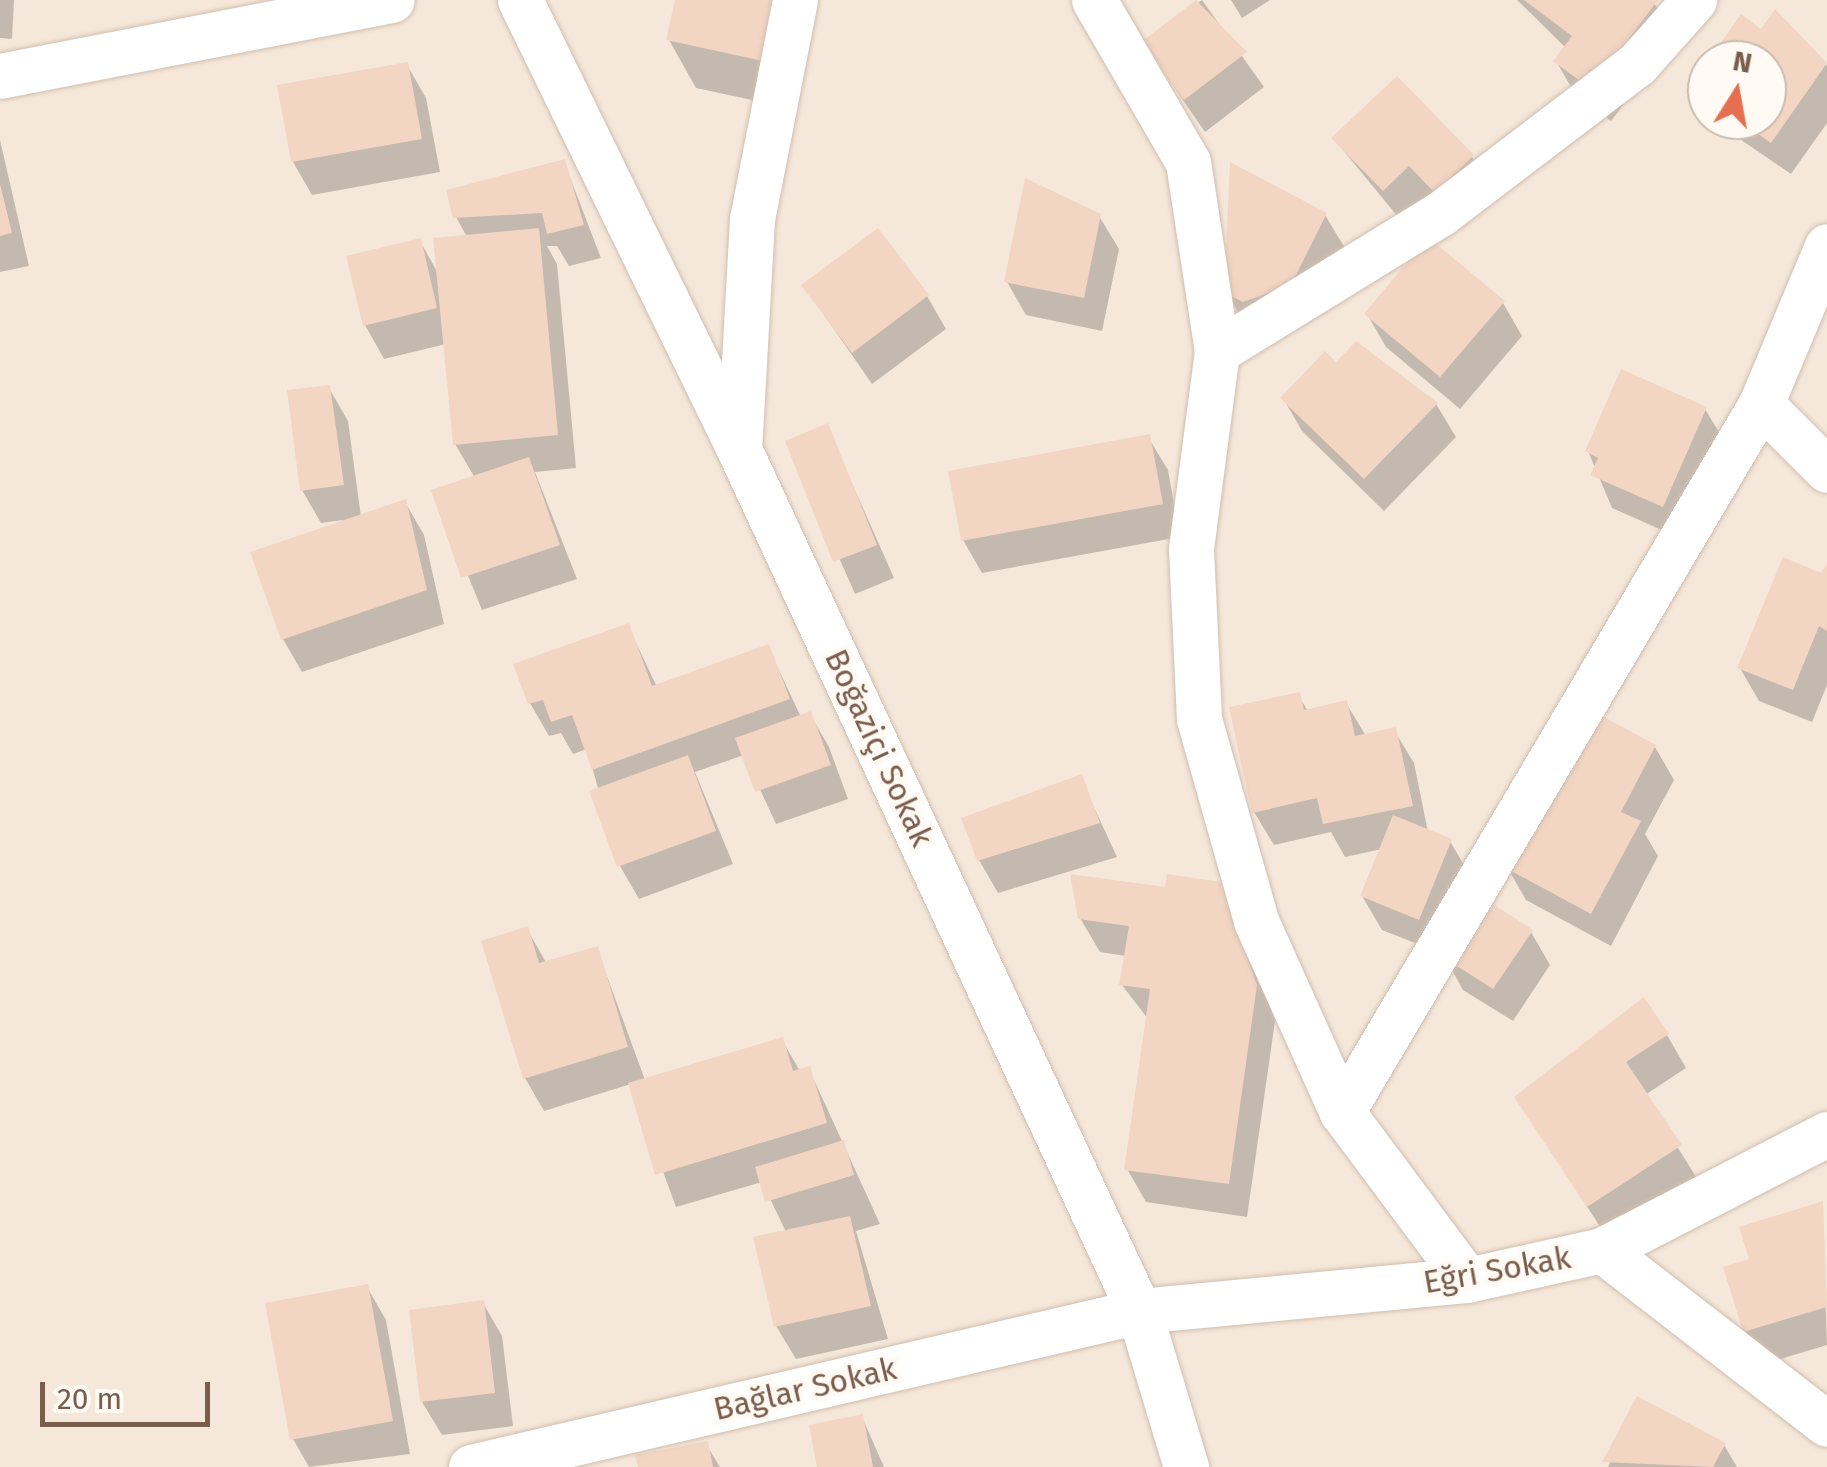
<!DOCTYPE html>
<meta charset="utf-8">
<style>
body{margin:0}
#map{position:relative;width:1827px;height:1467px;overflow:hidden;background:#fdf6ec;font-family:"Fira Sans",sans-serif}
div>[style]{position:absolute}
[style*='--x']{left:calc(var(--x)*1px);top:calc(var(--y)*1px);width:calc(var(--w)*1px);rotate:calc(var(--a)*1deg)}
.residential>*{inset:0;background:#f5e8da}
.shadow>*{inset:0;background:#0003}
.building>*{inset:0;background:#f3d5c3}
.roads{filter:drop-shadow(0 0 2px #d1beb0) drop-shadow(0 0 2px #d1beb0)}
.minor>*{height:45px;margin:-22.5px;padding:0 22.5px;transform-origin:22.5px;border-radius:22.5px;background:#fff}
span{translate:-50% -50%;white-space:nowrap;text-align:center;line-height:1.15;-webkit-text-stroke:9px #fffaf3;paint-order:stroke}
.street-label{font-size:32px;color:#7a5c4d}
.north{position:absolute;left:1687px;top:40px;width:100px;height:100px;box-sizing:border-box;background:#fffaf3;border:2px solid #cabbb1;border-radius:50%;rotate:11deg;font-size:28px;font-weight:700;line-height:40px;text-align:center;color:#7a5c4d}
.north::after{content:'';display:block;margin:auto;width:35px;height:45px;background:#e76f51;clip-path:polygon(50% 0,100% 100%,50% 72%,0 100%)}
.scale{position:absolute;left:40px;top:1382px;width:170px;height:45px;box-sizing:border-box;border:5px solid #7a5c4d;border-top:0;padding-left:12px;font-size:30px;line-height:35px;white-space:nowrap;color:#7a5c4d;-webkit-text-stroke:8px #fffaf3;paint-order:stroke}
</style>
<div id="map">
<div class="residential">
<div style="clip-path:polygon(evenodd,0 0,1827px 0,1827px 1467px,0 1467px,0 0,1707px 60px,1767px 60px,1767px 120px,1707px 120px,1707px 60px)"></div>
</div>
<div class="shadow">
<div style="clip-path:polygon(0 0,14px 0,12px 39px,0 38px)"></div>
<div style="clip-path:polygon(677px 0,795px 0,790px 108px,696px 88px,669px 40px)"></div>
<div style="clip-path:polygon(1202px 0,1264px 87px,1205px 132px,1144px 44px)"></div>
<div style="clip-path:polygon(1231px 0,1270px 0,1242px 18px)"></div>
<div style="clip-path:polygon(1517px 0,1652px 0,1675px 36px,1611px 121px,1575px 94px,1556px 61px,1566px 48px)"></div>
<div style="clip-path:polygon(1775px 12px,1827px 66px,1827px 123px,1791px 174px,1712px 120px,1767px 120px,1767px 60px,1712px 60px,1762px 32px)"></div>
<div style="clip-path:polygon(407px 65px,426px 98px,440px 172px,312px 195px,293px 162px)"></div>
<div style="clip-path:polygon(1707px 67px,1707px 111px,1693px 87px)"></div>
<div style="clip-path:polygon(1334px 139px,1472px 157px,1491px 190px,1403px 223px)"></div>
<div style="clip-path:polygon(0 140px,29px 266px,0 272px)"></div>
<div style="clip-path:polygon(564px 162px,601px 258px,569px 266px,557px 246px,547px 246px,557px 264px,576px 468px,535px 472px,577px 579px,482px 610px,434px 492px,475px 478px,455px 444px,446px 344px,384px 359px,365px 325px,420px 241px,439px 275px,467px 237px,456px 217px)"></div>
<div style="clip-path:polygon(1325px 215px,1345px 248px,1246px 325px,1226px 292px)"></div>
<div style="clip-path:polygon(1099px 216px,1119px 249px,1102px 331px,1026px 315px,1007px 282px)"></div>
<div style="clip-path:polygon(804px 286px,927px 296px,946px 329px,872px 384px)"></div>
<div style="clip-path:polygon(1503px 303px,1522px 336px,1460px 409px,1386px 347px,1367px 314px)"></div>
<div style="clip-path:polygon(1336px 365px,1436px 404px,1456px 437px,1384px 511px,1302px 431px,1283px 398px)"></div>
<div style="clip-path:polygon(329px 388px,348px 421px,361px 517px,405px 502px,424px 535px,444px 624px,302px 672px,283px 639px,343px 520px,321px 523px,302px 490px)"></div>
<div style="clip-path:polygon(1705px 409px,1725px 442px,1682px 539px,1612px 508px,1588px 451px)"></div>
<div style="clip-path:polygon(827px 427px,894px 578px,855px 594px,788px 442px)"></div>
<div style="clip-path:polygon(1148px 437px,1168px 470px,1180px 537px,982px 573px,963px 540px)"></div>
<div style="clip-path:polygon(1827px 569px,1827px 685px,1812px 722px,1759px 701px,1740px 668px)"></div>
<div style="clip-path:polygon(628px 626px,657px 687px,768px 647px,801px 717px,810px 714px,829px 747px,848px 799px,776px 824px,744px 755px,695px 772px,733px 864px,639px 899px,620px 866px,587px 749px,573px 754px,561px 733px,549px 736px,530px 703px)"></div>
<div style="clip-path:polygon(1298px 695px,1308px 711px,1346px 703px,1366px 736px,1394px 730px,1414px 763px,1428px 832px,1450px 841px,1469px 874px,1438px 952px,1382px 930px,1362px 896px,1382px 849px,1345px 857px,1331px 832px,1274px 845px,1254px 812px)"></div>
<div style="clip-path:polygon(1655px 747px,1674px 780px,1645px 834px,1658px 856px,1611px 946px,1526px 900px,1507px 867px)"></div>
<div style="clip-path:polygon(1080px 777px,1117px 857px,998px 893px,979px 860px)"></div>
<div style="clip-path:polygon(1167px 890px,1239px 918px,1275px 1021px,1247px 1217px,1146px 1202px,1127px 1169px,1148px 1019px,1122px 985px,1126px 956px,1100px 952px,1080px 918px)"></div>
<div style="clip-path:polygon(527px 929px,547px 964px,597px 949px,645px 1080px,782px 1040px,800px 1071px,809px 1069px,880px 1224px,856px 1231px,888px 1339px,796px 1359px,776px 1326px,786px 1232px,762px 1182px,676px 1207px,631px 1084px,544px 1111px,525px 1078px)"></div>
<div style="clip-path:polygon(1531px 932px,1550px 965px,1513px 1021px,1463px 990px,1444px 956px)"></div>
<div style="clip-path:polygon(1667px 1035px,1686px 1068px,1645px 1095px,1698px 1180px,1608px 1239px,1517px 1098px)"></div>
<div style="clip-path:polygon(1822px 1204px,1827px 1345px,1764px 1364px,1745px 1331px,1753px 1260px)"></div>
<div style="clip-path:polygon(367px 1287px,386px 1320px,410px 1454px,309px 1467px,293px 1439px)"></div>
<div style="clip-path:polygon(483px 1303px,502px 1336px,513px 1426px,442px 1435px,422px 1402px)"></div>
<div style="clip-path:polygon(1638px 1399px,1724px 1445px,1737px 1467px,1608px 1467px)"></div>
<div style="clip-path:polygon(862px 1417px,884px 1467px,819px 1467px)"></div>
<div style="clip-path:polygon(706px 1444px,720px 1467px,640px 1467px)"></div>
</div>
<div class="building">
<div style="clip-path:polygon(675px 0,776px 0,763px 61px,666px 40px)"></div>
<div style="clip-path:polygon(1196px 0,1247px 52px,1184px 100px,1140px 43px)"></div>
<div style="clip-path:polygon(1524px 0,1658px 0,1591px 89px,1553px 61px,1572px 36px)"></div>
<div style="clip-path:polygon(1775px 9px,1827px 63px,1771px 143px,1738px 120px,1767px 120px,1767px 60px,1709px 60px,1741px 14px,1761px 29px)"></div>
<div style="clip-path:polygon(408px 62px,422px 139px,291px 162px,277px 85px)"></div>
<div style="clip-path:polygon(1707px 62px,1707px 98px,1690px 87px)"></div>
<div style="clip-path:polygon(1397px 76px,1474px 155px,1435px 193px,1409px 166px,1383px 191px,1331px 138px)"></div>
<div style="clip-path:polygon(565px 159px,584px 225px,547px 234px,542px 213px,453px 218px,446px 190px)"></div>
<div style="clip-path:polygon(1230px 162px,1327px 213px,1291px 285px,1243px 302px,1224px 292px)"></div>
<div style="clip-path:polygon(1025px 178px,1101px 214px,1084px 298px,1004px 282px)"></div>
<div style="clip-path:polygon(0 184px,12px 233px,0 236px)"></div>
<div style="clip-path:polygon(539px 228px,558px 435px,453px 445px,433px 238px)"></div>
<div style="clip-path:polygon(878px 228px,929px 295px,852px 353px,801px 285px)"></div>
<div style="clip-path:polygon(1428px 237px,1505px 301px,1440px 377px,1364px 314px)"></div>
<div style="clip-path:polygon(421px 238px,437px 308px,363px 326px,346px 256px)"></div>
<div style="clip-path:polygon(1356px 341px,1438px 403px,1364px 479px,1280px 398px,1325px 351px,1336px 362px)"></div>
<div style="clip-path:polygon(1621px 369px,1707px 407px,1663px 507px,1590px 475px,1598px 458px,1585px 451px)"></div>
<div style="clip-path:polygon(330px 385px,344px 485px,300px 491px,287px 390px)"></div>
<div style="clip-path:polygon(828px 423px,877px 545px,833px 562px,785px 441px)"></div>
<div style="clip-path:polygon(1150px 434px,1163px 504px,961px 541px,948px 471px)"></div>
<div style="clip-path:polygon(529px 457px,560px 545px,461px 578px,431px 490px)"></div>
<div style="clip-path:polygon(406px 499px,427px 590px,281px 640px,250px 552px)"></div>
<div style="clip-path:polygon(1783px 557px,1821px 573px,1827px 564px,1827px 631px,1819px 626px,1793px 690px,1737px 668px)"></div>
<div style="clip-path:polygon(629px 623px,652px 686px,769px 644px,790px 699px,592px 770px,572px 715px,551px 722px,543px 700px,528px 704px,513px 664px)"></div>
<div style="clip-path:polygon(1300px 692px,1304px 710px,1347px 700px,1355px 736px,1396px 727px,1413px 806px,1323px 824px,1317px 798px,1252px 813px,1229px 707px)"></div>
<div style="clip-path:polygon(1589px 709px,1656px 745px,1621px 812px,1641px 821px,1591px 914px,1504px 867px)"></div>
<div style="clip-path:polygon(811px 711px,831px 765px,755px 792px,735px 738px)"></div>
<div style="clip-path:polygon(688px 755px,716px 831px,617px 867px,589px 791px)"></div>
<div style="clip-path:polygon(1082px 774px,1100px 823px,977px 861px,961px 818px)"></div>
<div style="clip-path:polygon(1393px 815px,1452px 839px,1419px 920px,1360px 896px)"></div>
<div style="clip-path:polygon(1070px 874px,1165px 887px,1167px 874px,1221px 882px,1257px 985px,1229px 1184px,1124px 1170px,1150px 989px,1119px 985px,1129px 926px,1078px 919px)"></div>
<div style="clip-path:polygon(1481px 896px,1533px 930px,1493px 989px,1441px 956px)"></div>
<div style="clip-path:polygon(528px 926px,539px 963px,598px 946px,628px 1047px,523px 1079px,481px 941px)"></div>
<div style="clip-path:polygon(1644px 997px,1669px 1034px,1626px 1062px,1682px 1145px,1587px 1207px,1514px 1097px)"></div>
<div style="clip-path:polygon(783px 1037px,793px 1071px,810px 1066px,827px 1123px,655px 1175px,628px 1083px)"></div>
<div style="clip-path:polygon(844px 1140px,854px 1175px,765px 1202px,755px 1167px)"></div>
<div style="clip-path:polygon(1823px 1201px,1827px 1307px,1743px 1332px,1723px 1267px,1749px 1259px,1739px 1227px)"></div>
<div style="clip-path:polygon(850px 1216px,871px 1306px,774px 1327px,753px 1237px)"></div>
<div style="clip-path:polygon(368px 1284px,393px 1421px,290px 1440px,265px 1303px)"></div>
<div style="clip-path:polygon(484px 1300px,495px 1393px,420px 1402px,409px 1310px)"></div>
<div style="clip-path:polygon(1637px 1396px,1726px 1443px,1713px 1467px,1602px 1462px)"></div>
<div style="clip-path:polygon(863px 1414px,873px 1467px,817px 1467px,809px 1425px)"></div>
<div style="clip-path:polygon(708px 1441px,713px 1467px,638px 1467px,635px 1455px)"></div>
</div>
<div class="roads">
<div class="minor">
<div style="--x:520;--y:0;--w:497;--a:64"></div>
<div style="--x:795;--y:0;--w:223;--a:101.1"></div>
<div style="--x:752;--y:219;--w:230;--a:93.2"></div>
<div style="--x:739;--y:449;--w:950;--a:65.11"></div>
<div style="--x:1139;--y:1311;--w:163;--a:73.2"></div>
<div style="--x:1094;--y:0;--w:187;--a:59.9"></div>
<div style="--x:1188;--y:162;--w:191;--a:81.3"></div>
<div style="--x:1217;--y:351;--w:200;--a:97.5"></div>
<div style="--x:1191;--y:549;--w:170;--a:87.3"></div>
<div style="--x:1199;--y:719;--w:210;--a:74.2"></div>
<div style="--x:1256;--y:921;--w:209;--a:65.8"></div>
<div style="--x:1342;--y:1112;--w:209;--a:53.3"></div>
<div style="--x:0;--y:76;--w:399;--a:-11"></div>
<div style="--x:1217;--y:351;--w:262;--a:-31.6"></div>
<div style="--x:1440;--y:214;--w:248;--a:-37.3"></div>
<div style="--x:1637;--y:64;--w:86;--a:-48.3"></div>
<div style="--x:1761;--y:404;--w:93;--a:45"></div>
<div style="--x:1342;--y:1112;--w:823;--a:-59.38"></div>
<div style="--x:1761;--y:404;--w:171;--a:-67.3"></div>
<div style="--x:1602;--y:1250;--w:284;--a:37.7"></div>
<div style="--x:471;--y:1467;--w:686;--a:-13.14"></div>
<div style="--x:1139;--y:1311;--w:329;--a:-5.4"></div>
<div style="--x:1467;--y:1280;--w:138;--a:-12.5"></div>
<div style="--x:1602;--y:1250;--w:253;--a:-27.3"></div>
</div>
</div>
<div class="street-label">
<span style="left:879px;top:748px;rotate:65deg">Boğaziçi Sokak</span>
<span style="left:1497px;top:1270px;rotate:-10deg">Eğri Sokak</span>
<span style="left:805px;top:1389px;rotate:-13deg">Bağlar Sokak</span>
</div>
<div class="north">N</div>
<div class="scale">20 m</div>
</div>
